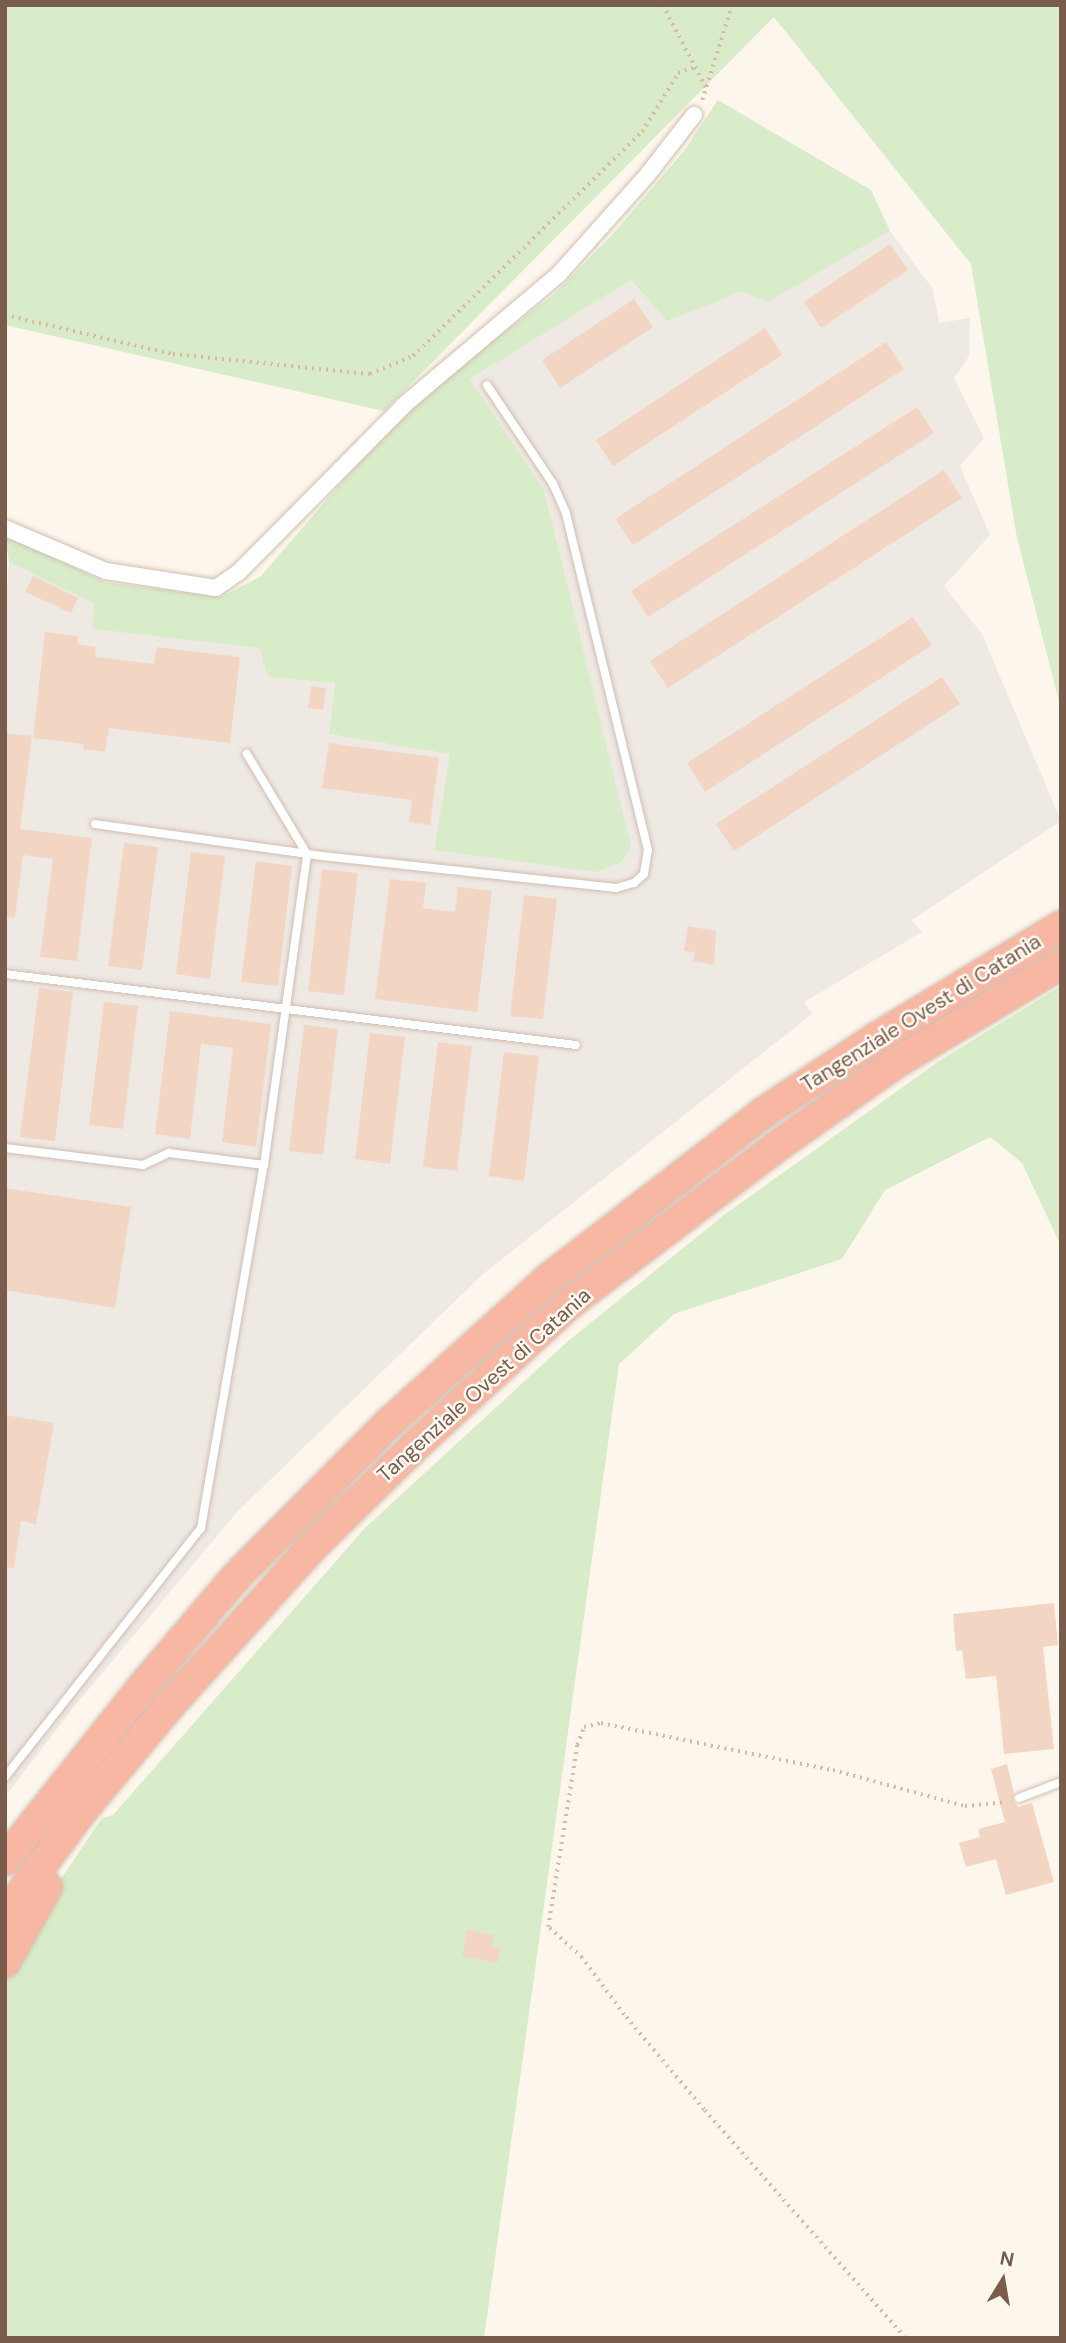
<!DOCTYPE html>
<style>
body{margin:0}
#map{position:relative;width:1066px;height:2343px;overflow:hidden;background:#fdf6ec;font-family:"DM Sans",sans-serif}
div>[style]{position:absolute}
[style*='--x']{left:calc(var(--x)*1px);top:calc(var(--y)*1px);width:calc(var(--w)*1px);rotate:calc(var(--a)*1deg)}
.industrial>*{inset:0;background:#efe9e4}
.green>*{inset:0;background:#d8ecc9}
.building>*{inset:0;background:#f3d5c3}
.path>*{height:3.5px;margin-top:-1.75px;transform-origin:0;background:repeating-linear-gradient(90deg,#d9b8a5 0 2px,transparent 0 7px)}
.roads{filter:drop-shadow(0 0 2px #d1beb0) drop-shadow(0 0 2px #d1beb0)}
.service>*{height:8px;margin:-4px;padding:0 4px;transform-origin:4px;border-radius:4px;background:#fff}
.minor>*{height:16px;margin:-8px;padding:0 8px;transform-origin:8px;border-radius:8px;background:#fff}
.motorway>*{height:30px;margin:-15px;padding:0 15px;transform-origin:15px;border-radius:15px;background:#f7b7a3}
span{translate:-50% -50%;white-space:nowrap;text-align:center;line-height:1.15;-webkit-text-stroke:5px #fffaf3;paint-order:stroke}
.street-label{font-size:21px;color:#7a5c4d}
.frame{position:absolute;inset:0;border:7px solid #7a5c4d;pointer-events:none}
.north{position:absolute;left:968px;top:2245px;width:70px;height:70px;-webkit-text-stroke:5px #fffaf3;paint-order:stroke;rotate:11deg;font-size:19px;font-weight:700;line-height:28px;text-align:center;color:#7a5c4d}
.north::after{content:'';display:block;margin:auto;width:24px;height:32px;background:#7a5c4d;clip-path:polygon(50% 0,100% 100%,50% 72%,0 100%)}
</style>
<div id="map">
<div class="industrial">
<div style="clip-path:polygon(890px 231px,933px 289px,939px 323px,970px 318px,969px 356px,954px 378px,984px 438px,960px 466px,990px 535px,944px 586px,982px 634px,1061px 821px,912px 920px,922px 932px,804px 1002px,812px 1014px,483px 1274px,238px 1511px,73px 1708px,5px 1797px,5px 614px,9px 562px,94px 604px,93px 629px,259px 648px,268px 677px,335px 683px,329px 734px,450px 754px,434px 850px,630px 846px,544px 490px,470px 379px,631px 280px,667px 321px,741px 292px,768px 302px)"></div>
</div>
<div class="green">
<div style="clip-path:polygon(5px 5px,1061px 5px,1061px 709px,1017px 538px,971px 264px,774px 17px,384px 411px,5px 325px)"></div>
<div style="clip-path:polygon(718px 100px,871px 190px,890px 231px,768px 302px,741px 292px,667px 321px,631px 280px,470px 379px,544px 490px,631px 846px,621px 862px,596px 872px,434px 850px,450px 754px,329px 734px,335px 683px,268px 677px,259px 648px,92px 629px,94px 604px,9px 562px,5px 535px,105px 582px,221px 597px,261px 576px,372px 447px,459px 367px,554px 294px,612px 235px,684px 151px)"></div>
<div style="clip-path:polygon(1061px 986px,1061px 1246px,1022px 1163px,990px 1137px,885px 1190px,842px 1259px,674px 1314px,619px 1364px,484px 2338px,5px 2338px,5px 1982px,40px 1910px,102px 1818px,113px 1815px,365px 1528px,567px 1342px,724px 1215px,939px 1061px)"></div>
</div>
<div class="building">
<div style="clip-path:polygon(890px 244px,908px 270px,821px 328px,804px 302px)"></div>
<div style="clip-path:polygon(634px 299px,653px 327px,560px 388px,542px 360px)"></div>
<div style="clip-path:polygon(765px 328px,782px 355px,613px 466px,596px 440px)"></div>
<div style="clip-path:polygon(886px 342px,904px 369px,633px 545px,615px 519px)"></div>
<div style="clip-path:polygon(917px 407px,934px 433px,648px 617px,631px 591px)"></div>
<div style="clip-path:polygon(944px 470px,962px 498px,668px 688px,650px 661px)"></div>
<div style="clip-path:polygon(33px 576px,78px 598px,71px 613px,25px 592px)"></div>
<div style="clip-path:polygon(913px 617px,932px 645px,705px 792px,687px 763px)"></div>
<div style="clip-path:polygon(45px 632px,78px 636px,77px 644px,96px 647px,95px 657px,154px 664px,157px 647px,240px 657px,230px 743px,109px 728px,105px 752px,83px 749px,84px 744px,33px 738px)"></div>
<div style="clip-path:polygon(942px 677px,960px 704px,734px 851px,716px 824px)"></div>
<div style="clip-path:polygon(311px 686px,326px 688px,323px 710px,308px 708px)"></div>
<div style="clip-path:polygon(5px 733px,32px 736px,20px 829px,92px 838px,77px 961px,40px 957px,53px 859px,23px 855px,15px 918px,5px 917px)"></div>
<div style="clip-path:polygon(329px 743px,439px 758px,430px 825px,409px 822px,412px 800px,322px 788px)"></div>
<div style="clip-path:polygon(124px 843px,158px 847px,142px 970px,108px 966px)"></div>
<div style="clip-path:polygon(191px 852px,225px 856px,210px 979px,176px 974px)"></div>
<div style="clip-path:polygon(256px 861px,292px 866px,278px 986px,241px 982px)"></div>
<div style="clip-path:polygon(322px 869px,358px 873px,344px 995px,308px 991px)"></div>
<div style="clip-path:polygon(390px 879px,426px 883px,423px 908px,455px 912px,458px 887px,492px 891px,477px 1012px,375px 999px)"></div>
<div style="clip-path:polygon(524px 895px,557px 899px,543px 1019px,510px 1016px)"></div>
<div style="clip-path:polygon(688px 926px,716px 931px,714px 965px,693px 961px,695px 952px,684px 951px)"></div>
<div style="clip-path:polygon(39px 988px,73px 992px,55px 1141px,20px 1137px)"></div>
<div style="clip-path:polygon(104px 1002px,138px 1006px,123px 1129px,89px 1125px)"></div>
<div style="clip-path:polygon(170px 1011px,271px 1024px,256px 1147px,222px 1142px,233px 1048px,201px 1044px,190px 1139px,155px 1134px)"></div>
<div style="clip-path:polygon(304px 1025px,338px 1029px,323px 1155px,289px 1151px)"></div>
<div style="clip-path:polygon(370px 1033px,405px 1037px,390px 1164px,355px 1159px)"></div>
<div style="clip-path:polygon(438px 1042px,472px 1046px,457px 1171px,423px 1167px)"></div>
<div style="clip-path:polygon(504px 1052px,539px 1056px,524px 1181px,489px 1176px)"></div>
<div style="clip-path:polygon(5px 1188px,131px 1207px,115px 1308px,5px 1290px)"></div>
<div style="clip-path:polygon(5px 1415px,54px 1423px,36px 1524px,21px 1521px,14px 1568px,5px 1567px)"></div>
<div style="clip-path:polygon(1054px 1603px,1058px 1645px,1043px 1647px,1054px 1749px,1004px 1754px,996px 1676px,966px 1679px,962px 1650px,956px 1651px,953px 1614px)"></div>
<div style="clip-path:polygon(1007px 1764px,1014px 1793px,1013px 1801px,1018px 1807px,1032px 1803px,1054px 1882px,1006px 1895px,996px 1859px,966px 1867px,959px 1843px,980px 1837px,978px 1829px,1005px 1822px,991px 1769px)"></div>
<div style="clip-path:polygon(467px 1930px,494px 1935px,491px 1946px,500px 1948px,497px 1963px,462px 1956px)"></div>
</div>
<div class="path">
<div style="--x:663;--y:5;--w:96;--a:62.6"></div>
<div style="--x:702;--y:100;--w:100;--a:-72.5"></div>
<div style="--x:5;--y:315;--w:172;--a:13.1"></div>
<div style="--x:173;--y:354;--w:198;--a:5.8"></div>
<div style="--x:370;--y:374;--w:47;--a:-22.7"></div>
<div style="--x:413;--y:356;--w:320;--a:-44.4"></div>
<div style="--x:642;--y:132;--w:69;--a:-58.6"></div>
<div style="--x:678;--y:73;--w:18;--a:-19"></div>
<div style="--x:905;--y:2338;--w:304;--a:-131.4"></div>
<div style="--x:704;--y:2110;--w:124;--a:-130.1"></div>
<div style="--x:624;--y:2015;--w:71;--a:-126.4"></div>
<div style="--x:582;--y:1958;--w:46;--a:-137.6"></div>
<div style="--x:548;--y:1927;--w:184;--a:-80.9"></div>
<div style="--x:577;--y:1745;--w:19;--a:-69"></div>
<div style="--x:584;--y:1727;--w:17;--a:-13"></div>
<div style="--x:601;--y:1723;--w:237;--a:11.5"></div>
<div style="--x:833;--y:1770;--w:137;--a:15.3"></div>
<div style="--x:965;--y:1806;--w:42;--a:-5.4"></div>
</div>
<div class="roads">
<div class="service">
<div style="--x:95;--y:824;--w:229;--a:8"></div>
<div style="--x:322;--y:856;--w:296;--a:6.2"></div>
<div style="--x:616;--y:888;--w:19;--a:-16"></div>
<div style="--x:634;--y:883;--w:13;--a:-42"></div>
<div style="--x:644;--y:874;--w:24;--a:-81"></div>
<div style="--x:648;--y:850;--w:347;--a:-103.7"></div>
<div style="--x:566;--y:513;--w:32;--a:-114"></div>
<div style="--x:553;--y:484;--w:119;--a:-123.7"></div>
<div style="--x:5;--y:974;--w:575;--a:7.09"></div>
<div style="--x:5;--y:1148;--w:139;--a:7"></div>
<div style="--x:143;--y:1165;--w:29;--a:-25"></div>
<div style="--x:169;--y:1153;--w:96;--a:7.2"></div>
<div style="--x:5;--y:1777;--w:317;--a:-51.8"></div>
<div style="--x:201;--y:1528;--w:368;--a:-80.2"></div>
<div style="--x:264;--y:1165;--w:314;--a:-82.1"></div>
<div style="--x:307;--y:854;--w:117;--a:-121"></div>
<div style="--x:1019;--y:1798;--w:45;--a:-20.9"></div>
</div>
<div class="minor">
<div style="--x:5;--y:528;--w:110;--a:23.1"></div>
<div style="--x:106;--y:571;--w:111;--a:8.8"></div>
<div style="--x:216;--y:588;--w:28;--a:-35"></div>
<div style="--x:239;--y:572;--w:235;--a:-45.3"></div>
<div style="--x:404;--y:405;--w:203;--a:-40.2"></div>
<div style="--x:559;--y:274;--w:134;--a:-48.3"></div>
<div style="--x:648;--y:174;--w:75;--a:-52.1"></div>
</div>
<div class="motorway">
<div style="--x:5;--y:1860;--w:225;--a:-51.5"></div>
<div style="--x:145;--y:1684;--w:140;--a:-49.6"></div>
<div style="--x:236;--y:1577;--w:217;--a:-45.2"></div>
<div style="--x:389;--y:1423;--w:213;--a:-42.1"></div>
<div style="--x:547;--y:1280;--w:273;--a:-37.7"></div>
<div style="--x:763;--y:1113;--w:138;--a:-33.5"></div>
<div style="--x:878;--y:1037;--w:214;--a:-31.2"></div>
<div style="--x:5;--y:1915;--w:128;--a:-53.6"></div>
<div style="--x:81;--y:1812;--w:138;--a:-50.3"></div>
<div style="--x:169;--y:1706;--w:214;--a:-48"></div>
<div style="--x:312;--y:1547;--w:144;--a:-44.4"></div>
<div style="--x:415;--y:1446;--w:211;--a:-42.7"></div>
<div style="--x:570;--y:1303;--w:267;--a:-37.1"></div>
<div style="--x:783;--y:1142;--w:136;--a:-35.1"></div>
<div style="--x:894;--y:1064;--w:195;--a:-30.9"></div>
<div style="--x:5;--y:1962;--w:86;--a:-60.8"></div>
</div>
</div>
<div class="street-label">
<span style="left:921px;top:1013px;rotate:-32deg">Tangenziale Ovest di Catania</span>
<span style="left:484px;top:1385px;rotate:-42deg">Tangenziale Ovest di Catania</span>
</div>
<div class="frame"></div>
<div class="north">N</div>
</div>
